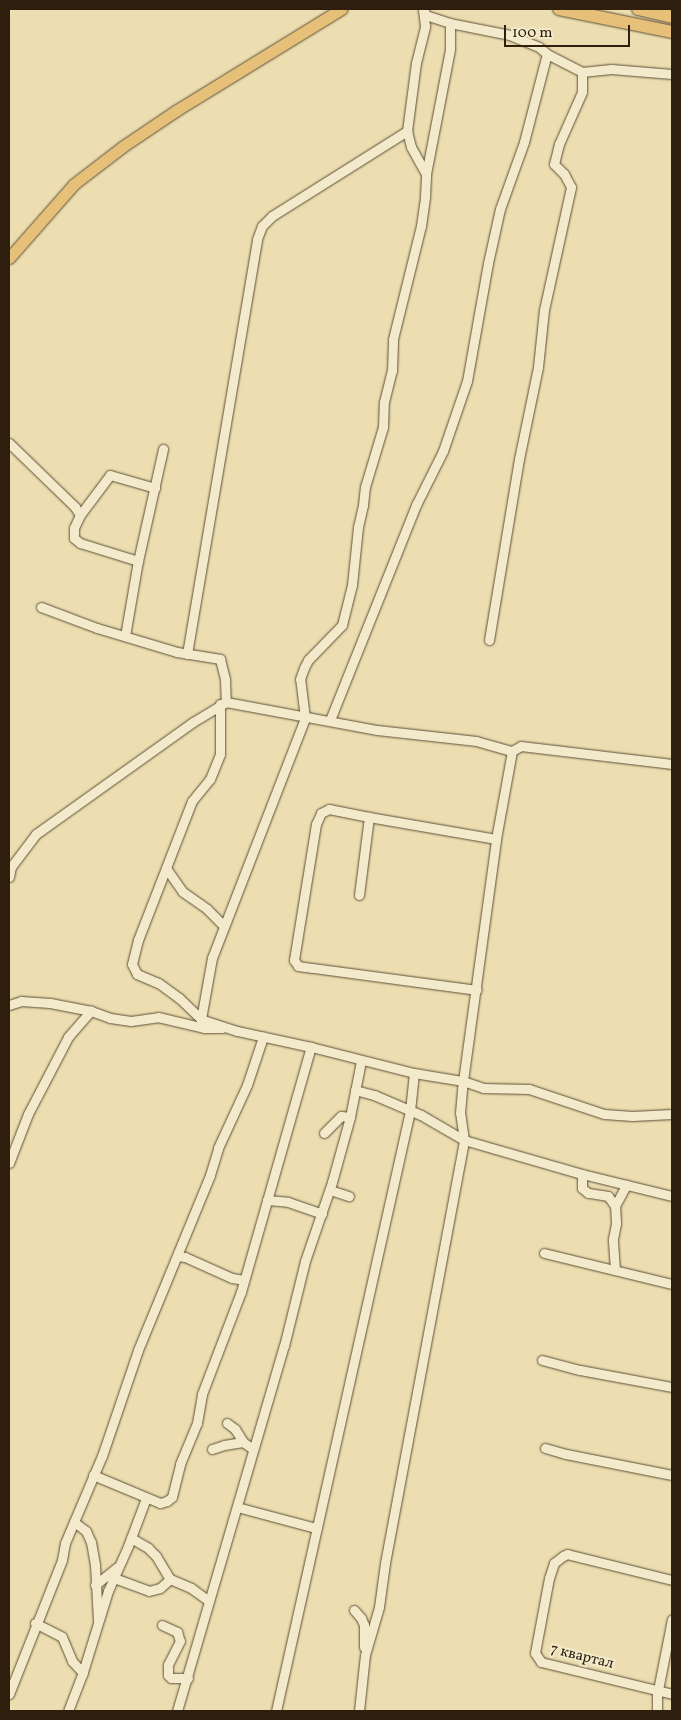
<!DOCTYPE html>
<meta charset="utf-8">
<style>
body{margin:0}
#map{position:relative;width:681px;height:1720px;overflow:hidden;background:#ecdeb0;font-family:Vollkorn,serif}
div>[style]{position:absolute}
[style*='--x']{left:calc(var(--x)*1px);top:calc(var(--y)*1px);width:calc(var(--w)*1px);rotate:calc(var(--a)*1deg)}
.roads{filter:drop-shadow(0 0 1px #5d4e36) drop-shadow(0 0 1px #5d4e36)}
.minor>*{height:9px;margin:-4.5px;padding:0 4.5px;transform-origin:4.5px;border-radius:4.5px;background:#f3eacc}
.major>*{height:11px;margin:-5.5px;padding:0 5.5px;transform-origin:5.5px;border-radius:5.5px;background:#e6bf78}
.highway>*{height:12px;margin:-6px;padding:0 6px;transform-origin:6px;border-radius:6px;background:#e6bf78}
span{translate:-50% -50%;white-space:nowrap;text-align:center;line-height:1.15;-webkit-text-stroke:4px #f3eacc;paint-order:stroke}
.street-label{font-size:15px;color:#2d1e0e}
.frame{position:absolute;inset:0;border:10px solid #2d1e0e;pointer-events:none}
.scale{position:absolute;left:504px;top:25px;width:126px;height:22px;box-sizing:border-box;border:2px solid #2d1e0e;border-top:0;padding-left:6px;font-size:15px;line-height:18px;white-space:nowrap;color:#2d1e0e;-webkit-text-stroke:4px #f3eacc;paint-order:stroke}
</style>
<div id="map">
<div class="roads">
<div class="minor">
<div style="--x:547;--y:54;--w:39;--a:27"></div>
<div style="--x:582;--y:72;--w:29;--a:-6"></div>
<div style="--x:611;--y:69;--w:61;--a:4.7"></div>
<div style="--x:426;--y:174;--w:127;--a:-79.1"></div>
<div style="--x:450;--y:49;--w:26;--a:-90"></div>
<div style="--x:9;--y:443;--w:92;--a:44.1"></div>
<div style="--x:75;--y:507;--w:9;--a:58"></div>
<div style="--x:80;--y:515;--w:14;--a:115"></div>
<div style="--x:74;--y:528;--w:10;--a:90"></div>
<div style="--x:74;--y:538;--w:8;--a:40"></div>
<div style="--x:80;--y:543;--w:61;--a:17.2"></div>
<div style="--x:80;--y:515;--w:50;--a:-53.1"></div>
<div style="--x:110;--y:475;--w:47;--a:16.1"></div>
<div style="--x:41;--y:607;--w:60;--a:20.6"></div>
<div style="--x:97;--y:628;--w:84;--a:16.7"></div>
<div style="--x:177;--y:652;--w:44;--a:9.2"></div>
<div style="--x:220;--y:659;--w:21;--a:76"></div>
<div style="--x:225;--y:679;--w:23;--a:88"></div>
<div style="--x:125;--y:636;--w:76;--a:-80.2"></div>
<div style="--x:138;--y:561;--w:115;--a:-77.4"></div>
<div style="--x:489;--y:640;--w:183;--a:-80.6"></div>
<div style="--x:519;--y:459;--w:94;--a:-78.3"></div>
<div style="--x:538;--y:367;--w:57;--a:-84"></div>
<div style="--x:544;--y:310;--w:126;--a:-77.6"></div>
<div style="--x:571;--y:187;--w:15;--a:-118"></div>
<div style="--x:564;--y:174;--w:14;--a:-135"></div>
<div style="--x:554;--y:164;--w:21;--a:-76"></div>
<div style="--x:559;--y:144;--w:57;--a:-66.1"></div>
<div style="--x:582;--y:92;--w:20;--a:-90"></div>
<div style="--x:187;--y:654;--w:421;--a:-80.4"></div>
<div style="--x:257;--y:239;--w:14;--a:-69"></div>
<div style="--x:262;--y:226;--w:14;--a:-45"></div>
<div style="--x:272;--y:216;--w:160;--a:-32.2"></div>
<div style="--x:330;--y:720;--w:232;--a:-68.2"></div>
<div style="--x:416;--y:505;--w:60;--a:-63.4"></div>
<div style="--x:443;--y:451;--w:74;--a:-71.1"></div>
<div style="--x:467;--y:381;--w:120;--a:-79.9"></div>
<div style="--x:488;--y:263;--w:55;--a:-77.5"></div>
<div style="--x:500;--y:209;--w:71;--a:-70.3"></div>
<div style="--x:524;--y:142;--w:91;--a:-75.4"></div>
<div style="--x:547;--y:54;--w:11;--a:-139"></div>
<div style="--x:539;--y:47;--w:31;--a:-158"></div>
<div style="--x:510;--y:35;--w:61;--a:-168.7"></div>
<div style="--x:450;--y:23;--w:25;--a:-162"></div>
<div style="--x:426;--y:15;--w:7;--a:-117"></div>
<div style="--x:369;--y:817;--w:41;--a:-168.7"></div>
<div style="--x:329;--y:809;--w:9;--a:153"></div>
<div style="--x:321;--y:813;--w:12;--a:114"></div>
<div style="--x:316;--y:824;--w:138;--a:99.2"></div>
<div style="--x:294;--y:960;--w:7;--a:56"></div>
<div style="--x:298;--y:966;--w:15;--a:8"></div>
<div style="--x:313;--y:968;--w:165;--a:7.6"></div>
<div style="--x:166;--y:868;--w:29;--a:55"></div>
<div style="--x:183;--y:892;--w:29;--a:35"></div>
<div style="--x:207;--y:909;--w:24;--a:45"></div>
<div style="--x:9;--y:877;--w:10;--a:-79"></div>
<div style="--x:11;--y:867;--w:41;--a:-52.9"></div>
<div style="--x:36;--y:834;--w:193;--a:-35.5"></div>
<div style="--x:193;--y:722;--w:39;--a:-31"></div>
<div style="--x:226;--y:702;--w:154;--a:10.5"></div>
<div style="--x:377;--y:730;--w:100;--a:6.3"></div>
<div style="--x:476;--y:741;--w:37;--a:16"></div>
<div style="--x:359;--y:895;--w:79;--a:-82.7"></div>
<div style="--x:369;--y:817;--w:129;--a:9.8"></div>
<div style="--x:9;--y:1005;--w:13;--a:-18"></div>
<div style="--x:21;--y:1001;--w:29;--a:4"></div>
<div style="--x:50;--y:1003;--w:42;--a:11"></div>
<div style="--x:91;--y:1011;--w:20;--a:20"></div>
<div style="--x:110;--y:1018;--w:21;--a:8"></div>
<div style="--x:131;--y:1021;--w:27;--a:-8"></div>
<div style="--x:158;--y:1017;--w:47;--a:13.4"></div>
<div style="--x:204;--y:1028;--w:18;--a:0"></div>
<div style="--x:201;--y:1019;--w:30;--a:-136"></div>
<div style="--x:179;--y:998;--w:26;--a:-144"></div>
<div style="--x:158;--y:983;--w:23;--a:-157"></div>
<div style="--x:137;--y:974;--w:11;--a:-117"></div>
<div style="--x:132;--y:964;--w:25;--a:-76"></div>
<div style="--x:138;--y:940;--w:149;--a:-68.8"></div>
<div style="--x:192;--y:801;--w:28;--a:-51"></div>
<div style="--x:210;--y:779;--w:27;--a:-68"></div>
<div style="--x:220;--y:754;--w:50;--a:-90"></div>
<div style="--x:414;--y:1073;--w:50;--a:9.3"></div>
<div style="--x:463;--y:1081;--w:21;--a:19"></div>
<div style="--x:483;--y:1088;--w:46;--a:1.2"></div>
<div style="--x:529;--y:1089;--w:79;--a:18.4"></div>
<div style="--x:604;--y:1114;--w:28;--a:4"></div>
<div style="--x:632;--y:1116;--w:40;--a:-2.9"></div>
<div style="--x:355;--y:1090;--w:20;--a:15"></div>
<div style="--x:374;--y:1095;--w:51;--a:23.1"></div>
<div style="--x:421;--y:1115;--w:50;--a:30.2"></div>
<div style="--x:464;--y:1140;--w:123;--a:16.1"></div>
<div style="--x:324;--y:1133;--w:24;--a:-45"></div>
<div style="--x:341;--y:1116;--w:9;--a:6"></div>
<div style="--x:9;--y:1163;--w:53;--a:-68.8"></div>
<div style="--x:28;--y:1114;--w:87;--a:-62.5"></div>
<div style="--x:68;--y:1037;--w:35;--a:-49"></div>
<div style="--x:330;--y:1190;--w:20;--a:18"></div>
<div style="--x:267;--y:1200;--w:21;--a:5"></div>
<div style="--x:288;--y:1202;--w:36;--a:19"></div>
<div style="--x:615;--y:1206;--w:24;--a:-62"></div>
<div style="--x:544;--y:1253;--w:132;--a:13.6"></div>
<div style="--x:177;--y:1256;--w:8;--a:7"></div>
<div style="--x:185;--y:1257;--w:51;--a:24.1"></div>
<div style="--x:232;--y:1278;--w:12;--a:9"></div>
<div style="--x:615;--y:1270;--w:31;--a:-94"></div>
<div style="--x:613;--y:1239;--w:16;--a:-79"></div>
<div style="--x:616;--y:1223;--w:17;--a:-93"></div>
<div style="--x:615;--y:1206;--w:12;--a:-125"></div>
<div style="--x:608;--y:1196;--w:20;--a:-171"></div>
<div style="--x:588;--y:1193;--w:8;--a:-140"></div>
<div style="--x:582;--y:1188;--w:14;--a:-90"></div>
<div style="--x:582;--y:1174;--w:93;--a:13.7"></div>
<div style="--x:542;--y:1360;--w:39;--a:15"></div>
<div style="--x:580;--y:1370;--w:94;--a:10.5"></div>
<div style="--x:227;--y:1423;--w:10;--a:37"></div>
<div style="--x:235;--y:1429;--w:15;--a:58"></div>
<div style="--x:243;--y:1442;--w:12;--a:35"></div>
<div style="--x:545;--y:1448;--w:22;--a:16"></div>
<div style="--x:566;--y:1454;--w:108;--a:11.2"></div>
<div style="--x:212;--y:1449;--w:13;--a:-18"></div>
<div style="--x:224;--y:1445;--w:19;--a:-9"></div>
<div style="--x:93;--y:1475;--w:73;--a:22.7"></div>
<div style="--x:160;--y:1503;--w:7;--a:-16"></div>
<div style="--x:167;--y:1501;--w:6;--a:-39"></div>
<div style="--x:172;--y:1497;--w:34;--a:-76"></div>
<div style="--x:180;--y:1464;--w:44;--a:-67.5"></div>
<div style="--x:197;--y:1423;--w:29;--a:-80"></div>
<div style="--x:202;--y:1394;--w:109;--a:-69.1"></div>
<div style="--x:241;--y:1292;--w:255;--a:-74.1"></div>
<div style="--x:237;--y:1507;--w:82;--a:14.9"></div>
<div style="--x:74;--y:1522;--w:15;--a:37"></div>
<div style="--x:86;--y:1531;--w:12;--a:66"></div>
<div style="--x:91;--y:1542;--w:23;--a:80"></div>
<div style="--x:95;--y:1565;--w:55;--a:86.9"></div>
<div style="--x:131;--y:1538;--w:20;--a:30"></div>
<div style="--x:148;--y:1548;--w:11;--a:45"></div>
<div style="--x:156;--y:1556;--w:27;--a:59"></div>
<div style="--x:170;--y:1579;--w:23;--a:23"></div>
<div style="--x:191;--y:1588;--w:22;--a:36"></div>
<div style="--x:114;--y:1578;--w:37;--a:20"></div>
<div style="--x:149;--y:1591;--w:11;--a:-15"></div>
<div style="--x:160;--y:1588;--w:13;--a:-42"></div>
<div style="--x:672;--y:1580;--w:108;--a:-166.1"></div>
<div style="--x:567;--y:1554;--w:4;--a:153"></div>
<div style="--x:563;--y:1556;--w:11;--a:142"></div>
<div style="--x:554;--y:1563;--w:16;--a:108"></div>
<div style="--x:549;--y:1578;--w:76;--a:100.6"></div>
<div style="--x:535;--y:1653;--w:11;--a:56"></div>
<div style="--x:541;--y:1662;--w:135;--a:13.7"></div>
<div style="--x:95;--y:1585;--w:28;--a:-39"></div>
<div style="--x:354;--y:1610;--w:11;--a:49"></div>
<div style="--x:361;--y:1618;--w:8;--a:67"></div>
<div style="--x:364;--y:1625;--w:22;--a:90"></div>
<div style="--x:35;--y:1623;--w:30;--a:27"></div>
<div style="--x:62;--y:1637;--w:26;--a:67"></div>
<div style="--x:72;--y:1661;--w:16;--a:47"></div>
<div style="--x:162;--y:1625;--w:17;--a:25"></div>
<div style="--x:177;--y:1632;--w:9;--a:72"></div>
<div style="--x:180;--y:1641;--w:27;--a:117"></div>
<div style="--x:168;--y:1665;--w:10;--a:90"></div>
<div style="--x:168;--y:1675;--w:4;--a:45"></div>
<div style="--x:171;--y:1678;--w:17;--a:0"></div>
<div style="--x:9;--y:1694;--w:144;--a:-68.4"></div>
<div style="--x:62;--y:1560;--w:17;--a:-80"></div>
<div style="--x:65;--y:1543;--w:95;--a:-67"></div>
<div style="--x:102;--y:1456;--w:112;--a:-71.2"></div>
<div style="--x:138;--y:1350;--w:189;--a:-67.6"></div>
<div style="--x:210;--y:1175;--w:28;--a:-73"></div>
<div style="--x:218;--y:1148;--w:69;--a:-65.3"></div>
<div style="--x:247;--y:1085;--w:51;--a:-71.6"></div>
<div style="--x:68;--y:1711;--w:39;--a:-69"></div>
<div style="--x:82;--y:1675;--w:88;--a:-72.8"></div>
<div style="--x:108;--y:1591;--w:49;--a:-66"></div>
<div style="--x:128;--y:1546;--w:51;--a:-69.4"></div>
<div style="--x:177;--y:1711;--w:380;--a:-73.7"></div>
<div style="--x:284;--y:1346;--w:88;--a:-76.1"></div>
<div style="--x:305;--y:1261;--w:83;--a:-71.1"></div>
<div style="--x:332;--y:1182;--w:67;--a:-74.5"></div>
<div style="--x:350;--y:1117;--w:57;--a:-78.9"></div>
<div style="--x:276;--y:1711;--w:615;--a:-77.41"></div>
<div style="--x:410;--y:1111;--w:38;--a:-84"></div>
<div style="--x:414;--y:1073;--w:106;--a:-165.8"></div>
<div style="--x:311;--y:1047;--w:76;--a:-167.8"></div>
<div style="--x:237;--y:1031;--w:38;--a:-162"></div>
<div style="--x:201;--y:1019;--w:62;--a:-79.8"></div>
<div style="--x:212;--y:958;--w:257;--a:-68.8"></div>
<div style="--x:305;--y:718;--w:39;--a:-97"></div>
<div style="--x:300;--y:679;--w:12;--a:-70"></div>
<div style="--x:304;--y:668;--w:9;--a:-63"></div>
<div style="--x:308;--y:660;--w:49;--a:-45.8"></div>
<div style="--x:342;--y:625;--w:41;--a:-76"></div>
<div style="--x:352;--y:585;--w:58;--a:-84.1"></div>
<div style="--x:358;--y:527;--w:23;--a:-77"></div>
<div style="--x:363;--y:505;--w:18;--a:-84"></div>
<div style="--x:365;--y:487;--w:63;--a:-73.3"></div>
<div style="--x:383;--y:427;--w:25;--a:-88"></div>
<div style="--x:384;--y:402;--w:32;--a:-76"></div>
<div style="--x:392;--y:371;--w:32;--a:-88"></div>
<div style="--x:393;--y:339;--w:116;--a:-76.1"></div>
<div style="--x:421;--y:226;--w:30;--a:-82"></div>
<div style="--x:425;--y:196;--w:22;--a:-87"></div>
<div style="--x:426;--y:174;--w:31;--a:-119"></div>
<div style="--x:411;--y:147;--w:16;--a:-104"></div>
<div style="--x:407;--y:131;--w:69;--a:-82.5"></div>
<div style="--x:416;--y:63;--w:38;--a:-76"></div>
<div style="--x:425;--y:26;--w:17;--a:-97"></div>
<div style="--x:359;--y:1711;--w:56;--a:-83.9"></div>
<div style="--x:365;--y:1655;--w:50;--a:-73.7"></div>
<div style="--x:379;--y:1607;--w:44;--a:-82.2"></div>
<div style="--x:385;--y:1563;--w:430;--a:-79.4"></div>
<div style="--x:464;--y:1140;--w:27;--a:-98"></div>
<div style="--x:460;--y:1113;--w:32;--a:-85"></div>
<div style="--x:463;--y:1081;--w:244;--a:-82.2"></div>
<div style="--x:496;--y:839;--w:89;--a:-79.7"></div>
<div style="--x:512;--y:751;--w:10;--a:-29"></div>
<div style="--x:521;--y:746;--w:152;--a:6.8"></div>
<div style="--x:657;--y:1711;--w:16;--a:-90"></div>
<div style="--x:657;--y:1695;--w:77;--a:-78.8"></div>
</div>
<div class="major">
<div style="--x:9;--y:258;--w:98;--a:-48.7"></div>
<div style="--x:74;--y:184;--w:61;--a:-37.6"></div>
<div style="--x:122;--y:147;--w:66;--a:-33.9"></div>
<div style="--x:177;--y:110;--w:193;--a:-31.6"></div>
</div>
<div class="highway">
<div style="--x:559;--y:9;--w:115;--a:11.5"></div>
<div style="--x:638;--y:9;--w:35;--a:13"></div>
</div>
</div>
<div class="street-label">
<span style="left:582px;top:1657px;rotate:14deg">7 квартал</span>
</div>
<div class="frame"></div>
<div class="scale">100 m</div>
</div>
